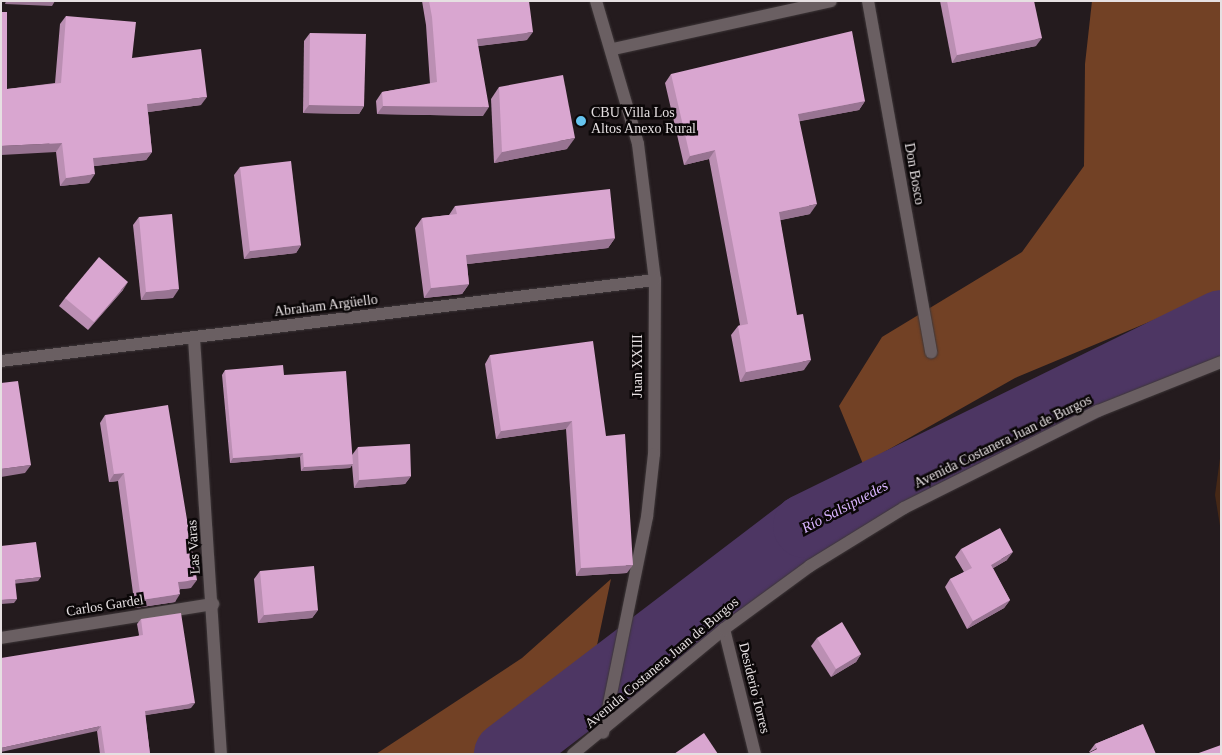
<!DOCTYPE html>
<meta charset="utf-8">
<style>
body{margin:0}
#map{position:relative;width:1222px;height:755px;overflow:hidden;background:#241b1e;font-family:Georgia,serif}
div>[style]{position:absolute}
[style*='--x']{left:calc(var(--x)*1px);top:calc(var(--y)*1px);width:calc(var(--w)*1px);rotate:calc(var(--a)*1deg)}
.green>*{inset:0;background:#462816}
.forest>*{inset:0;background:#724125}
.river>*{height:64px;margin:-32px;padding:0 32px;transform-origin:32px;border-radius:32px;background:#4d3663}
.roads{filter:drop-shadow(0 0 1px #3d3638) drop-shadow(0 0 1px #3d3638)}
.street>*{height:12px;margin:-6px;padding:0 6px;transform-origin:6px;border-radius:6px;background:#6a5f62}
.wall>*{inset:0;background:#bb8fb3}
.shaded-wall>*{inset:0;background:#987492}
.building>*{inset:0;background:#d9a6d0}
.dots>*{width:14px;height:14px;translate:-50% -50%;box-sizing:border-box;border:2px solid #0b0708;border-radius:50%}
span{translate:-50% -50%;white-space:nowrap;text-align:center;line-height:1.15;-webkit-text-stroke:5px #0b0708;paint-order:stroke}
.poi-label{font-size:14px;color:#e6e0e2}
.left{translate:0 -50%;text-align:left}
.street-label{font-size:14px;color:#e6e0e2}
.water-label{font-size:15px;color:#d9b4ff;font-style:italic}
.frame{position:absolute;inset:0;border:2px solid #e6e0e2;pointer-events:none}
</style>
<div id="map">
<div class="green">
<div style="clip-path:polygon(1221px 451px,1221px 532px,1215px 495px)"></div>
</div>
<div class="forest">
<div style="clip-path:polygon(1092px 1px,1221px 1px,1221px 292px,1015px 378px,863px 464px,839px 406px,882px 337px,1022px 252px,1084px 166px,1085px 64px)"></div>
<div style="clip-path:polygon(611px 579px,581px 721px,534px 754px,376px 754px,522px 658px)"></div>
</div>
<div class="river">
<div style="--x:506;--y:754;--w:376;--a:-37.3"></div>
<div style="--x:805;--y:526;--w:463;--a:-26.1"></div>
</div>
<div class="roads">
<div class="street">
<div style="--x:596;--y:1;--w:149;--a:73.6"></div>
<div style="--x:638;--y:144;--w:137;--a:82.9"></div>
<div style="--x:655;--y:280;--w:174;--a:90.3"></div>
<div style="--x:654;--y:454;--w:63;--a:96.3"></div>
<div style="--x:647;--y:517;--w:220;--a:101.5"></div>
<div style="--x:868;--y:1;--w:357;--a:79.8"></div>
<div style="--x:613;--y:49;--w:223;--a:-12.4"></div>
<div style="--x:194;--y:338;--w:417;--a:86.3"></div>
<div style="--x:1;--y:361;--w:659;--a:-7.06"></div>
<div style="--x:724;--y:629;--w:129;--a:76.1"></div>
<div style="--x:1;--y:638;--w:215;--a:-9.1"></div>
<div style="--x:573;--y:754;--w:196;--a:-39.6"></div>
<div style="--x:724;--y:629;--w:107;--a:-36.2"></div>
<div style="--x:810;--y:566;--w:110;--a:-31.7"></div>
<div style="--x:904;--y:508;--w:217;--a:-26.6"></div>
<div style="--x:1098;--y:411;--w:132;--a:-21.7"></div>
</div>
</div>
<div class="wall">
<div style="clip-path:polygon(422px 1px,529px 1px,527px 40px,478px 46px,483px 116px,377px 114px,376px 101px,382px 92px,430px 84px,426px 25px)"></div>
<div style="clip-path:polygon(940px 1px,1034px 1px,1036px 46px,952px 63px)"></div>
<div style="clip-path:polygon(66px 16px,132px 58px,201px 105px,148px 112px,152px 152px,146px 160px,94px 166px,89px 183px,60px 186px,56px 152px,7px 89px,55px 83px,60px 24px)"></div>
<div style="clip-path:polygon(310px 33px,364px 106px,359px 114px,303px 113px,304px 41px)"></div>
<div style="clip-path:polygon(671px 74px,865px 101px,859px 110px,799px 121px,810px 214px,780px 220px,804px 370px,740px 382px,731px 335px,738px 326px,740px 325px,709px 159px,684px 165px,665px 83px)"></div>
<div style="clip-path:polygon(499px 87px,567px 149px,494px 163px,491px 99px)"></div>
<div style="clip-path:polygon(240px 167px,301px 245px,296px 253px,244px 259px,234px 175px)"></div>
<div style="clip-path:polygon(455px 206px,615px 238px,608px 248px,467px 264px,469px 284px,462px 294px,424px 298px,415px 228px,422px 218px,449px 215px)"></div>
<div style="clip-path:polygon(139px 217px,173px 298px,141px 300px,133px 225px)"></div>
<div style="clip-path:polygon(123px 290px,88px 330px,59px 306px,65px 298px)"></div>
<div style="clip-path:polygon(490px 355px,606px 436px,627px 573px,576px 576px,566px 429px,496px 439px,485px 364px)"></div>
<div style="clip-path:polygon(225px 370px,284px 375px,352px 455px,358px 447px,411px 476px,405px 484px,354px 488px,352px 465px,350px 468px,301px 471px,300px 457px,230px 463px,222px 375px)"></div>
<div style="clip-path:polygon(105px 415px,191px 588px,180px 589px,175px 602px,135px 608px,118px 481px,109px 482px,100px 423px)"></div>
<div style="clip-path:polygon(961px 549px,1007px 560px,993px 568px,1010px 600px,1004px 608px,967px 629px,945px 587px,950px 579px,964px 572px,955px 557px)"></div>
<div style="clip-path:polygon(260px 571px,318px 610px,312px 618px,258px 623px,254px 579px)"></div>
<div style="clip-path:polygon(141px 619px,191px 708px,145px 715px,150px 754px,100px 754px,97px 731px,139px 635px,137px 624px)"></div>
<div style="clip-path:polygon(817px 638px,861px 654px,856px 662px,831px 677px,811px 646px)"></div>
<div style="clip-path:polygon(1143px 724px,1090px 752px,1089px 752px,1095px 744px)"></div>
</div>
<div class="shaded-wall">
<div style="clip-path:polygon(6px 1px,55px 1px,52px 6px,5px 4px)"></div>
<div style="clip-path:polygon(533px 32px,527px 40px,471px 47px,477px 39px)"></div>
<div style="clip-path:polygon(1042px 38px,1036px 46px,952px 63px,957px 55px)"></div>
<div style="clip-path:polygon(207px 97px,201px 105px,141px 113px,147px 104px)"></div>
<div style="clip-path:polygon(865px 101px,859px 110px,791px 123px,798px 114px)"></div>
<div style="clip-path:polygon(309px 105px,364px 106px,359px 114px,303px 113px)"></div>
<div style="clip-path:polygon(383px 106px,489px 107px,483px 116px,377px 114px)"></div>
<div style="clip-path:polygon(575px 138px,567px 149px,494px 163px,502px 152px)"></div>
<div style="clip-path:polygon(62px 143px,56px 152px,1px 155px,1px 146px)"></div>
<div style="clip-path:polygon(715px 150px,709px 159px,684px 165px,690px 156px)"></div>
<div style="clip-path:polygon(152px 152px,146px 160px,87px 167px,93px 158px)"></div>
<div style="clip-path:polygon(95px 174px,89px 183px,60px 186px,66px 178px)"></div>
<div style="clip-path:polygon(817px 204px,810px 214px,772px 222px,779px 212px)"></div>
<div style="clip-path:polygon(615px 238px,608px 248px,459px 265px,466px 255px)"></div>
<div style="clip-path:polygon(301px 245px,296px 253px,244px 259px,250px 251px)"></div>
<div style="clip-path:polygon(128px 282px,123px 290px,88px 330px,94px 322px)"></div>
<div style="clip-path:polygon(469px 284px,462px 294px,424px 298px,431px 288px)"></div>
<div style="clip-path:polygon(179px 289px,173px 298px,141px 300px,146px 292px)"></div>
<div style="clip-path:polygon(811px 360px,804px 370px,740px 382px,746px 372px)"></div>
<div style="clip-path:polygon(572px 421px,566px 429px,496px 439px,501px 431px)"></div>
<div style="clip-path:polygon(303px 453px,300px 457px,230px 463px,233px 458px)"></div>
<div style="clip-path:polygon(353px 464px,350px 468px,301px 471px,304px 467px)"></div>
<div style="clip-path:polygon(31px 465px,25px 473px,1px 477px,1px 469px)"></div>
<div style="clip-path:polygon(124px 473px,118px 481px,109px 482px,114px 474px)"></div>
<div style="clip-path:polygon(411px 476px,405px 484px,354px 488px,359px 480px)"></div>
<div style="clip-path:polygon(1013px 552px,1007px 560px,985px 573px,991px 565px)"></div>
<div style="clip-path:polygon(633px 565px,627px 573px,576px 576px,581px 568px)"></div>
<div style="clip-path:polygon(41px 577px,38px 581px,12px 584px,15px 580px)"></div>
<div style="clip-path:polygon(197px 580px,191px 588px,173px 590px,178px 582px)"></div>
<div style="clip-path:polygon(180px 594px,175px 602px,135px 608px,141px 600px)"></div>
<div style="clip-path:polygon(17px 599px,14px 603px,1px 604px,1px 600px)"></div>
<div style="clip-path:polygon(1010px 600px,1004px 608px,967px 629px,973px 621px)"></div>
<div style="clip-path:polygon(318px 610px,312px 618px,258px 623px,264px 615px)"></div>
<div style="clip-path:polygon(861px 654px,856px 662px,831px 677px,836px 669px)"></div>
<div style="clip-path:polygon(195px 703px,191px 708px,141px 716px,145px 711px)"></div>
<div style="clip-path:polygon(101px 726px,97px 731px,1px 752px,1px 748px)"></div>
</div>
<div class="building">
<div style="clip-path:polygon(429px 1px,529px 1px,533px 32px,477px 39px,489px 107px,383px 106px,382px 92px,437px 82px,432px 17px)"></div>
<div style="clip-path:polygon(947px 1px,1034px 1px,1042px 38px,957px 55px)"></div>
<div style="clip-path:polygon(1px 12px,7px 12px,7px 89px,61px 83px,66px 16px,136px 22px,132px 58px,201px 49px,207px 97px,147px 104px,152px 152px,93px 158px,95px 174px,66px 178px,62px 143px,1px 146px)"></div>
<div style="clip-path:polygon(852px 31px,865px 101px,798px 114px,817px 204px,779px 212px,797px 315px,803px 314px,811px 360px,746px 372px,738px 326px,748px 324px,715px 150px,690px 156px,671px 74px)"></div>
<div style="clip-path:polygon(310px 33px,366px 34px,364px 106px,309px 105px)"></div>
<div style="clip-path:polygon(563px 75px,575px 138px,502px 152px,499px 87px)"></div>
<div style="clip-path:polygon(291px 161px,301px 245px,250px 251px,240px 167px)"></div>
<div style="clip-path:polygon(610px 189px,615px 238px,466px 255px,469px 284px,431px 288px,422px 218px,457px 214px,455px 206px)"></div>
<div style="clip-path:polygon(172px 214px,179px 289px,146px 292px,139px 217px)"></div>
<div style="clip-path:polygon(99px 257px,128px 282px,94px 322px,65px 298px)"></div>
<div style="clip-path:polygon(593px 341px,606px 436px,625px 434px,633px 565px,581px 568px,572px 421px,501px 431px,490px 355px)"></div>
<div style="clip-path:polygon(283px 365px,284px 375px,346px 371px,353px 464px,304px 467px,303px 453px,233px 458px,225px 370px)"></div>
<div style="clip-path:polygon(18px 381px,31px 465px,1px 469px,1px 383px)"></div>
<div style="clip-path:polygon(168px 405px,197px 580px,178px 582px,180px 594px,141px 600px,124px 473px,114px 474px,105px 415px)"></div>
<div style="clip-path:polygon(410px 444px,411px 476px,359px 480px,358px 447px)"></div>
<div style="clip-path:polygon(1000px 528px,1013px 552px,991px 565px,1010px 600px,973px 621px,950px 579px,972px 568px,961px 549px)"></div>
<div style="clip-path:polygon(36px 542px,41px 577px,15px 580px,17px 599px,1px 600px,1px 546px)"></div>
<div style="clip-path:polygon(314px 566px,318px 610px,264px 615px,260px 571px)"></div>
<div style="clip-path:polygon(181px 613px,195px 703px,145px 711px,150px 754px,105px 754px,101px 726px,1px 748px,1px 658px,143px 635px,141px 619px)"></div>
<div style="clip-path:polygon(842px 622px,861px 654px,836px 669px,817px 638px)"></div>
<div style="clip-path:polygon(1143px 724px,1156px 754px,1087px 754px,1097px 749px,1095px 744px)"></div>
<div style="clip-path:polygon(704px 733px,718px 754px,674px 754px)"></div>
<div style="clip-path:polygon(1221px 745px,1221px 754px,1196px 754px)"></div>
</div>
<div class="dots">
<div style="left:581px;top:121px;background:#66c4ef"></div>
</div>
<div class="poi-label">
<span class="left" style="left:591px;top:121px">CBU Villa Los<br>Altos Anexo Rural</span>
</div>
<div class="street-label">
<span style="left:914px;top:174px;rotate:80deg">Don Bosco</span>
<span style="left:326px;top:306px;rotate:-7deg">Abraham Argüello</span>
<span style="left:638px;top:366px;rotate:-90deg">Juan XXIII</span>
<span style="left:1003px;top:442px;rotate:-26deg">Avenida Costanera Juan de Burgos</span>
<span style="left:194px;top:547px;rotate:-94deg">Las Varas</span>
<span style="left:105px;top:606px;rotate:-9deg">Carlos Gardel</span>
<span style="left:662px;top:663px;rotate:-40deg">Avenida Costanera Juan de Burgos</span>
<span style="left:754px;top:688px;rotate:76deg">Desiderio Torres</span>
</div>
<div class="water-label">
<span style="left:845px;top:507px;rotate:-28deg">Río Salsipuedes</span>
</div>
<div class="frame"></div>
</div>
